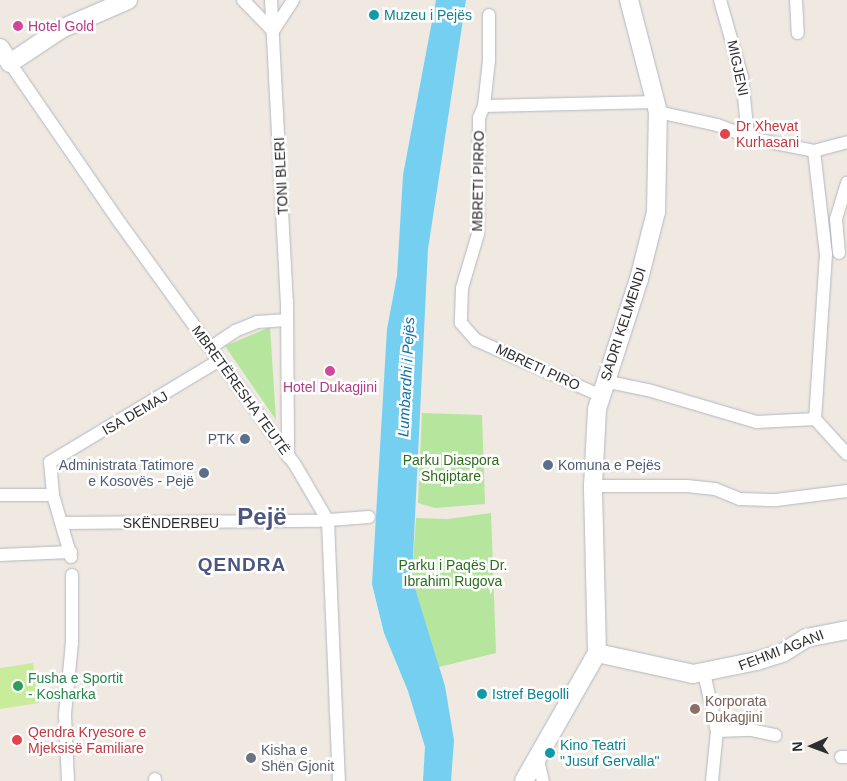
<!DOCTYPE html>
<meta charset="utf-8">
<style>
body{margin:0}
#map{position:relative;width:847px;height:781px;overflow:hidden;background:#efe9e1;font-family:Helvetica,sans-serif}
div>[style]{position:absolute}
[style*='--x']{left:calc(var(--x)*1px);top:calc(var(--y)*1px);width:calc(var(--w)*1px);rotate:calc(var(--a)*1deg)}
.green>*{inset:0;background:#b6e59e}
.pitch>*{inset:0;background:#c9ec9a}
.water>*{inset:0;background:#75cff0}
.roads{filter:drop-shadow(0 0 1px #b4b7c1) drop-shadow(0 0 1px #b4b7c1)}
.street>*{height:12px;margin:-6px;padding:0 6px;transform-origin:6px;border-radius:6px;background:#fff}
.secondary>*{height:18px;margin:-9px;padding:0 9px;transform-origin:9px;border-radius:9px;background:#fff}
.dots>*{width:14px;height:14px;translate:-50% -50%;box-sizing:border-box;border:2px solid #fff;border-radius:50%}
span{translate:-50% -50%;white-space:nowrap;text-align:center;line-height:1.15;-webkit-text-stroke:5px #fff;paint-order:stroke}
.culture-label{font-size:14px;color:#0d838f}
.left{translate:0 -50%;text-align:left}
.hotel-label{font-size:14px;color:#b23c85}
.street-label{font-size:14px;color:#2e2e2e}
.health-label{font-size:14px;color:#be3a42}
.service-label{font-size:14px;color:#4e5e75}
.right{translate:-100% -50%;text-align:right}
.park-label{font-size:14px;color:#2c6e1b}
.leisure-label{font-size:14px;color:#27864d}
.education-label{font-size:14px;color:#785e54}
.worship-label{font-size:14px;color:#5b616d}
.water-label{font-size:15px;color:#0d6fa3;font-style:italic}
.district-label{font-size:19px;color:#4d5680;font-weight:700;letter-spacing:1px}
.town-label{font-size:24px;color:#4d5680;font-weight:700}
.north{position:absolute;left:787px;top:721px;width:50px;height:50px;-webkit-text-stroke:4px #fff;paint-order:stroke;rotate:268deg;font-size:14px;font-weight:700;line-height:20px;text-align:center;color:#2e2e2e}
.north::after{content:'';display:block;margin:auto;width:18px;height:22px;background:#2e2e2e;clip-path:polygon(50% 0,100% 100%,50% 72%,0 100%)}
</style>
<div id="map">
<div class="green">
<div style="clip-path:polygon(270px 327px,276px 420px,225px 346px)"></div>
<div style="clip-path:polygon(422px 413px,482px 415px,485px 504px,435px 508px,418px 503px)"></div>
<div style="clip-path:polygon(491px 513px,496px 653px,439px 667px,412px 578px,416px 518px,448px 519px)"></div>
</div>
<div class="pitch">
<div style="clip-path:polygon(33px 663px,39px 703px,0 709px,0 668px)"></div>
</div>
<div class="water">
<div style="clip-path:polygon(436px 0,466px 0,428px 249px,412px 578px,445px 686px,454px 740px,451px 781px,423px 781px,425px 747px,408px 691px,384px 633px,372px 584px,387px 329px,397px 276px,403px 175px)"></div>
</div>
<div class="roads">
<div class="street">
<div style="--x:243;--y:0;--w:43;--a:45.9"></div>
<div style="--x:273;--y:31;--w:37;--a:-57"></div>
<div style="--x:271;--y:0;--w:301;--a:87"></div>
<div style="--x:287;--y:301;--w:156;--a:89.6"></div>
<div style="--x:720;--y:0;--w:80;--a:74.1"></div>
<div style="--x:742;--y:77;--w:60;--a:84.3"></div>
<div style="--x:796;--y:0;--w:33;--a:87"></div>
<div style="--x:489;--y:15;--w:45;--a:90"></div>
<div style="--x:489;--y:60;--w:46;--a:96.2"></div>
<div style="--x:484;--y:106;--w:13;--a:113"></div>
<div style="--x:479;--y:118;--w:116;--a:90.5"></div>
<div style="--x:478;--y:234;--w:56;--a:106.5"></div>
<div style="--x:462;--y:288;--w:35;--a:92"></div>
<div style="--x:461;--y:323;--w:23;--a:49"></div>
<div style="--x:476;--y:340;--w:135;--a:24.1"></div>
<div style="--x:10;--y:63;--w:194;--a:55.5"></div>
<div style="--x:120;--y:223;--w:296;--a:54.1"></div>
<div style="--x:294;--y:463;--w:67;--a:59.6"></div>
<div style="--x:328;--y:521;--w:260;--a:87.6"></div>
<div style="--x:484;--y:106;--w:172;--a:-1.3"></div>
<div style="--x:658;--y:112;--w:60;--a:12.4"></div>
<div style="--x:717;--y:125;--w:40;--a:20.2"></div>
<div style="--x:755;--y:139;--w:60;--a:11.5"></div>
<div style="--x:814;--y:151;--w:34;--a:-15"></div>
<div style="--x:814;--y:151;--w:104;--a:83.4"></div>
<div style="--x:826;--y:254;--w:165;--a:93.8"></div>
<div style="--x:815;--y:419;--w:47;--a:47.6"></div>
<div style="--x:839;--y:253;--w:34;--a:-95"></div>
<div style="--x:836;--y:219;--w:38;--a:-73"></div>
<div style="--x:210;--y:348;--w:30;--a:-34"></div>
<div style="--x:235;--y:331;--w:24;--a:-22"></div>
<div style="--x:257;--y:322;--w:30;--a:-4"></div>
<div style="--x:604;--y:381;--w:45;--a:11.6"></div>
<div style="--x:648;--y:390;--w:114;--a:16.4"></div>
<div style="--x:757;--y:422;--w:58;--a:-3"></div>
<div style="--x:593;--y:486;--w:94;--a:0"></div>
<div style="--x:687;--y:486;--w:28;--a:6"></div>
<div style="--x:715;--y:489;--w:27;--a:22"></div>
<div style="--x:740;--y:499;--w:36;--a:2"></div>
<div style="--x:776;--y:500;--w:72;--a:-7.2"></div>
<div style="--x:0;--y:495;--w:53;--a:0"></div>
<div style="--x:62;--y:523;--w:254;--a:-0.5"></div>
<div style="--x:316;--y:521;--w:53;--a:-4.3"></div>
<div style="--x:0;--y:555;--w:71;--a:-2.4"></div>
<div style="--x:71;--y:557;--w:65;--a:-106.2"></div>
<div style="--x:53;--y:495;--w:33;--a:-95"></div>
<div style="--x:50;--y:462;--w:196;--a:-31"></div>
<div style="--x:704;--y:673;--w:59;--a:77.4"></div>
<div style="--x:717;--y:731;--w:50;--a:95.7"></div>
<div style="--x:717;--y:731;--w:34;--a:-2"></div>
<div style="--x:751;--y:730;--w:25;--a:12"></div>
<div style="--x:841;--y:757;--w:6;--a:0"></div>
<div style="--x:538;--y:760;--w:22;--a:77"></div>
<div style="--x:68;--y:781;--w:67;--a:-92.6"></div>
<div style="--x:65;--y:714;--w:71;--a:-84.4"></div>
<div style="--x:72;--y:643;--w:68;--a:-90"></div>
<div style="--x:155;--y:781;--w:2;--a:-90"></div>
</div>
<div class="secondary">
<div style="--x:0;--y:48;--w:18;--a:56"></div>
<div style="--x:10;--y:63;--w:61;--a:-33.7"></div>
<div style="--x:61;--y:29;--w:73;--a:-23.4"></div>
<div style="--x:597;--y:653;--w:98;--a:12.3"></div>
<div style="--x:693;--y:674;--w:65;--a:-11.5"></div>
<div style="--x:757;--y:661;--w:28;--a:-18"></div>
<div style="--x:784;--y:652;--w:26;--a:-32"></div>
<div style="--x:806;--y:638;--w:42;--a:-11"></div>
<div style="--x:524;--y:781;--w:147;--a:-60.3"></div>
<div style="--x:597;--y:653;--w:167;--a:-91.4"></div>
<div style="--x:593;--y:486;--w:77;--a:-87"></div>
<div style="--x:597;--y:409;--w:137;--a:-72.1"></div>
<div style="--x:639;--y:279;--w:69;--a:-75.8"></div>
<div style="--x:656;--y:212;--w:100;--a:-88.9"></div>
<div style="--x:658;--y:112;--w:116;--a:-104.5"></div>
</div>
</div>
<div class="dots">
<div style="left:374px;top:15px;background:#0f9aa8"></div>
<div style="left:18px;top:26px;background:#d1479c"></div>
<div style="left:725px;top:134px;background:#e0444e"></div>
<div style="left:330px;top:371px;background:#d1479c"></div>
<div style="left:245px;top:439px;background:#5c6f8a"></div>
<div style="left:548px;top:465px;background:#5c6f8a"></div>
<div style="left:204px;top:473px;background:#5c6f8a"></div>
<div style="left:18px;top:686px;background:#2e9e5b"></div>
<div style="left:482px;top:694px;background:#0f9aa8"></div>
<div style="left:695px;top:709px;background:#8d6e63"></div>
<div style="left:17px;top:740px;background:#e0444e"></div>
<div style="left:550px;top:753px;background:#0f9aa8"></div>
<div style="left:251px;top:758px;background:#6b7280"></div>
</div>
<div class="culture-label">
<span class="left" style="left:384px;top:15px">Muzeu i Pejës</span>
<span class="left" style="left:492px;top:694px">Istref Begolli</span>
<span class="left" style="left:560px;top:753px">Kino Teatri<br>"Jusuf Gervalla"</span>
</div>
<div class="hotel-label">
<span class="left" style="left:28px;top:26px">Hotel Gold</span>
<span style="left:330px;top:387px">Hotel Dukagjini</span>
</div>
<div class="street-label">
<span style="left:738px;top:68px;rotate:78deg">MIGJENI</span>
<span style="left:281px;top:176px;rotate:-93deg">TONI BLERI</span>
<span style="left:478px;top:181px;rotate:-89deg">MBRETI PIRRO</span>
<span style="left:623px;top:324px;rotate:-72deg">SADRI KELMENDI</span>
<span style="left:538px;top:367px;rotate:25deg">MBRETI PIRO</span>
<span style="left:241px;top:390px;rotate:54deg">MBRETËRESHA TEUTË</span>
<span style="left:135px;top:413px;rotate:-30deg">ISA DEMAJ</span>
<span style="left:171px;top:523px">SKËNDERBEU</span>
<span style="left:781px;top:650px;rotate:-21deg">FEHMI AGANI</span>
</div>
<div class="health-label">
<span class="left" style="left:736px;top:134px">Dr Xhevat<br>Kurhasani</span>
<span class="left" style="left:28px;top:740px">Qendra Kryesore e<br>Mjeksisë Familiare</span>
</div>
<div class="service-label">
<span class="right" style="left:235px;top:439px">PTK</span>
<span class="right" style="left:194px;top:473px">Administrata Tatimore<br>e Kosovës - Pejë</span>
<span class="left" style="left:558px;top:465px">Komuna e Pejës</span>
</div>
<div class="park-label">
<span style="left:451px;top:468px">Parku Diaspora<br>Shqiptare</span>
<span style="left:453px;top:573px">Parku i Paqës Dr.<br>Ibrahim Rugova</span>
</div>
<div class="leisure-label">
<span class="left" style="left:28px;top:686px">Fusha e Sportit<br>- Kosharka</span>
</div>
<div class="education-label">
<span class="left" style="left:705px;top:709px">Korporata<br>Dukagjini</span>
</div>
<div class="worship-label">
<span class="left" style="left:261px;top:758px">Kisha e<br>Shën Gjonit</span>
</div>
<div class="water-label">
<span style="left:406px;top:377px;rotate:-87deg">Lumbardhi i Pejës</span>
</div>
<div class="district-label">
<span style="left:242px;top:565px">QENDRA</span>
</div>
<div class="town-label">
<span style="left:262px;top:517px">Pejë</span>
</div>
<div class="north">N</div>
</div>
